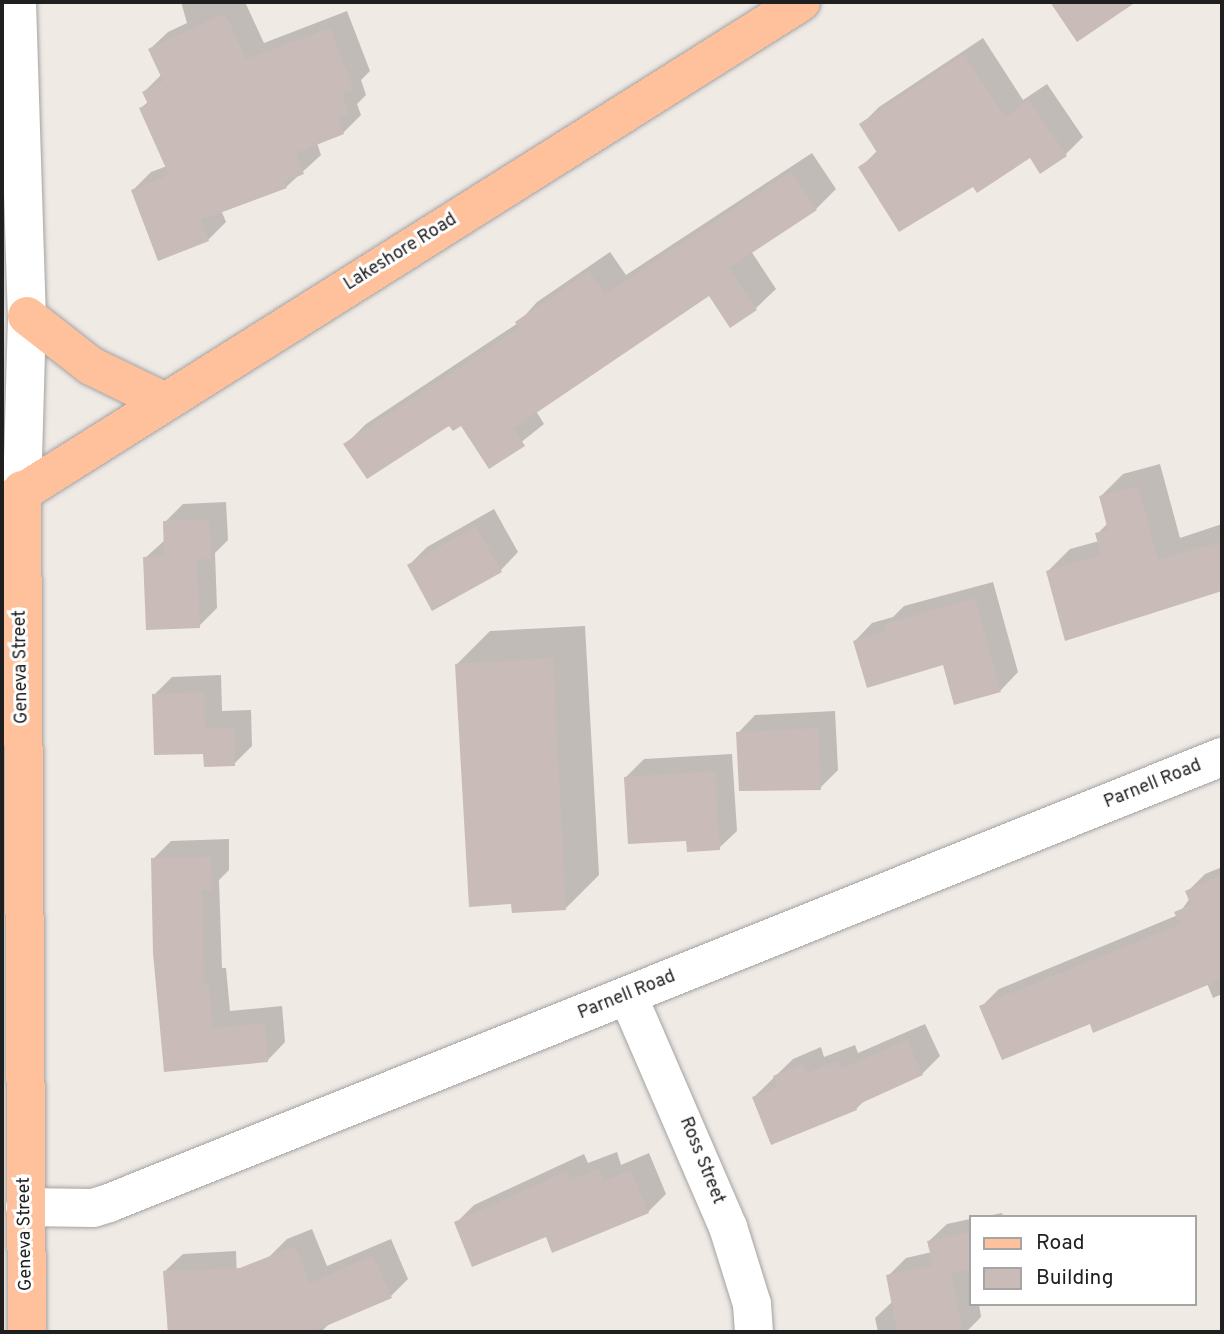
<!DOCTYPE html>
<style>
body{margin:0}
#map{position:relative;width:1224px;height:1334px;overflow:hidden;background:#f0eae5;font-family:Overpass,sans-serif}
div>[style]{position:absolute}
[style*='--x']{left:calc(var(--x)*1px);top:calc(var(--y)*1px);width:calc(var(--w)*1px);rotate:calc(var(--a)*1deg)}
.shadow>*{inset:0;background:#0003}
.building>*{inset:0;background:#c8bbb8}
.roads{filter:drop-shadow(0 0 2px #a3a3a3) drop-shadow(0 0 2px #a3a3a3)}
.minor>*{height:38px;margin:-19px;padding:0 19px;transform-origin:19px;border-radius:19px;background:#fff}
.major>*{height:38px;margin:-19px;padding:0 19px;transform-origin:19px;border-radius:19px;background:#ffc19b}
span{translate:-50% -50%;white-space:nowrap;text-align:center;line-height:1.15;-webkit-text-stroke:6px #fff;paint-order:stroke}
.street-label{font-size:18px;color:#1f1f1f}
.frame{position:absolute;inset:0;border:4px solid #1f1f1f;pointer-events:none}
.legend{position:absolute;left:969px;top:1215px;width:228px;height:91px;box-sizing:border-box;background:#fff;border:2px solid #a5a5a5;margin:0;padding:9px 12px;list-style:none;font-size:21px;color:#1f1f1f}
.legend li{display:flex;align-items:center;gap:14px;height:35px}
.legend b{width:35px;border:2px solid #a5a5a5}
</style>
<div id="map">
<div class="shadow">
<div style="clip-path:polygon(181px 2px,245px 2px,264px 43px,347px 11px,370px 71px,361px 80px,366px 95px,357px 104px,361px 115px,343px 133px,317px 143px,321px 155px,286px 187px,221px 210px,226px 222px,208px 240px,133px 190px,151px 172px,167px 166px,141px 108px,149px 101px,144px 92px,162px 74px,150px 49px,168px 32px,187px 23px)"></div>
<div style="clip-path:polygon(983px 38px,1023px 100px,1047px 84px,1083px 137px,1065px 155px,1030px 156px,973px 184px,861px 167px,878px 150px,862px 124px,879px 107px)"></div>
<div style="clip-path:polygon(812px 153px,836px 189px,816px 209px,751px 251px,776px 289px,755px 309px,709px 293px,536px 411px,544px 424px,490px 467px,462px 424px,346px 444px,366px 424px,518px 323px,537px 302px,610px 252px,626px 275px)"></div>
<div style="clip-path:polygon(1160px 464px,1180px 538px,1222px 524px,1222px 590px,1149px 609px,1048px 571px,1070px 549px,1099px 541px,1097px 534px,1108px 523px,1101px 496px,1123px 474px)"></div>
<div style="clip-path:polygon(226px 502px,228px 540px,215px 553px,217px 608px,199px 626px,145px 558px,165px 540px,165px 522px,183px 504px)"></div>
<div style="clip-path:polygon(494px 509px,518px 552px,501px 570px,409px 565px,427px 547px)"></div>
<div style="clip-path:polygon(993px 582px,1018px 672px,1001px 690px,955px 702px,945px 663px,855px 641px,872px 623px,893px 617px,904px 606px)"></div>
<div style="clip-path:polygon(585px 626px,599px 875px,566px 908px,457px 664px,490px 631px)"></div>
<div style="clip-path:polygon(221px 675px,222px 711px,251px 710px,252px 746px,234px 764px,205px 752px,154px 695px,172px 677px)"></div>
<div style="clip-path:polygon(835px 711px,838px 770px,820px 788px,738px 733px,755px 715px)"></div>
<div style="clip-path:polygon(732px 754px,737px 831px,719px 848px,688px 839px,626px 777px,644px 759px)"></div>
<div style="clip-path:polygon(229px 839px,229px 870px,219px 880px,222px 968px,226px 968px,230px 1011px,282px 1006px,285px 1042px,268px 1060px,166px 1070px,153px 859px,171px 841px)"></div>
<div style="clip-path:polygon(1222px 867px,1222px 994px,1213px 998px,1206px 981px,1091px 1021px,981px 1007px,999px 989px,1178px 915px,1190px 898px,1187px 892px,1205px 874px)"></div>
<div style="clip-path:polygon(925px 1024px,940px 1056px,922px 1074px,866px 1099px,856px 1109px,754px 1097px,793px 1059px,821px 1047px,824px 1057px,855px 1045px,858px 1053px)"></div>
<div style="clip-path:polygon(617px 1152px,621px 1165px,649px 1153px,666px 1194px,648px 1212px,547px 1235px,456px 1223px,474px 1205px,584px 1154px,588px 1163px)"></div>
<div style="clip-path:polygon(1002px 1213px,1003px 1217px,982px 1217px)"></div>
<div style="clip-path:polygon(970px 1219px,970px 1304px,979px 1304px,981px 1317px,966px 1332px,878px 1332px,875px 1318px,893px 1301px,888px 1276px,906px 1258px,932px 1252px,929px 1241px,947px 1224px)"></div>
<div style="clip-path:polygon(312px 1229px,327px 1266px,391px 1239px,408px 1279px,391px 1296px,331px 1322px,321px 1332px,278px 1332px,269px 1257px,287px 1239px)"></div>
<div style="clip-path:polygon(236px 1251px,239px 1332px,168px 1332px,165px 1271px,183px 1254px)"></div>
</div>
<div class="building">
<div style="clip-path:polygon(1050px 2px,1136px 2px,1077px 42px)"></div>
<div style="clip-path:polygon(225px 13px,246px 59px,330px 28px,354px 90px,342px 94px,349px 114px,338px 118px,344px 134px,296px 153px,304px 174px,284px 182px,287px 188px,201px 220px,209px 241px,158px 261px,131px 190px,169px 175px,139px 108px,148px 104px,142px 92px,163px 81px,148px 49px)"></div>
<div style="clip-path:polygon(964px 54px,1005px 117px,1029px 100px,1067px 156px,1040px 174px,1030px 158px,977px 193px,973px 187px,899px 232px,858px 167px,878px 154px,859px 124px)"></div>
<div style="clip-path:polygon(791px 171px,817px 210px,729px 268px,757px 310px,730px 328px,709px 296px,514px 428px,525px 446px,489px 469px,461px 426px,453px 431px,449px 426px,367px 479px,343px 444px,519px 328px,515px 322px,589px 271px,605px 294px)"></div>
<div style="clip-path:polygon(1138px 486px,1158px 559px,1222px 542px,1222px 591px,1065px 641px,1046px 571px,1101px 555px,1095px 533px,1108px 530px,1099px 496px)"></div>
<div style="clip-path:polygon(209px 519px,211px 559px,197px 560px,200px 628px,146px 630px,143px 557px,164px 556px,163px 521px)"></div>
<div style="clip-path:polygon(476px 526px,502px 572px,432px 611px,407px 565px)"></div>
<div style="clip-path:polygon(975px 598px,1001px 692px,954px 705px,943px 665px,867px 688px,853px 641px,886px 630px,884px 624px)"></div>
<div style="clip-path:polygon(553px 658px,566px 910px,512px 913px,511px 904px,469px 907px,455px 664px)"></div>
<div style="clip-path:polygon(204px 692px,205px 728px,234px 727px,235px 766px,204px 767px,203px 754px,154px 755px,152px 694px)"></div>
<div style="clip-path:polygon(818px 728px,821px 790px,739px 791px,736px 732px)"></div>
<div style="clip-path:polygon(715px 771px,720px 850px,687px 852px,686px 841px,628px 844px,624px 777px)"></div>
<div style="clip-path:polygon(211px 857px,212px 890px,202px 890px,204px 985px,209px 985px,213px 1028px,265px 1023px,268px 1062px,164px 1072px,153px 953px,151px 858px)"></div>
<div style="clip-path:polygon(1222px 875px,1222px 979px,1093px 1033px,1090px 1024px,1002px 1060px,979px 1006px,1180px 924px,1174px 912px,1191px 905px,1185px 891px)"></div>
<div style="clip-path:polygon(907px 1040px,923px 1075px,855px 1106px,857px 1110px,771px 1145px,752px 1097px,777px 1087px,773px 1076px,803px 1064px,807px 1073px,837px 1061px,841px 1069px)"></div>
<div style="clip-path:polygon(599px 1169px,604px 1181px,631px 1170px,649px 1213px,552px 1253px,546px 1237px,472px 1267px,454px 1222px,567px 1171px,570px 1180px)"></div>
<div style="clip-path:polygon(970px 1232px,970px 1269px,951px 1273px,963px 1332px,897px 1332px,886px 1275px,933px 1265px,927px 1241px)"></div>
<div style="clip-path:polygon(295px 1246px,310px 1283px,373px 1255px,392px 1298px,312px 1332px,168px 1332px,163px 1271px,240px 1268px)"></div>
</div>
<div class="roads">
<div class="minor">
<div style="--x:17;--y:2;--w:314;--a:88.2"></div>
<div style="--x:27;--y:316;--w:174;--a:91.6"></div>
<div style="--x:628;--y:996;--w:252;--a:66.6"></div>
<div style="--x:728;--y:1227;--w:81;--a:72.7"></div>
<div style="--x:752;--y:1304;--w:28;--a:86"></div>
<div style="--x:25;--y:1207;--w:68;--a:0.8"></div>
<div style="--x:93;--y:1208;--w:17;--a:-17"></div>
<div style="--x:109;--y:1203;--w:1199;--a:-21.84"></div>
</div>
<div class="major">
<div style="--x:27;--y:316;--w:81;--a:38"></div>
<div style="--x:91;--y:366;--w:80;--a:25.9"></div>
<div style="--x:22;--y:490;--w:842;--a:89.66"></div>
<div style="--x:2;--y:505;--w:944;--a:-32.19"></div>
</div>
</div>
<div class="street-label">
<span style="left:401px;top:253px;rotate:-32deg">Lakeshore Road</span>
<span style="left:22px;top:667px;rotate:-91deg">Geneva Street</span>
<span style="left:1153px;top:785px;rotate:-22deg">Parnell Road</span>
<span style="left:627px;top:996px;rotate:-22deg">Parnell Road</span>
<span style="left:701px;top:1161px;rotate:68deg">Ross Street</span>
<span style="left:26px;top:1234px;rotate:-91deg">Geneva Street</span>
</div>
<div class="frame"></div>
<ul class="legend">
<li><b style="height:9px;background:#ffc19b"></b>Road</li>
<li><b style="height:19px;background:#c8bbb8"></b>Building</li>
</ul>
</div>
